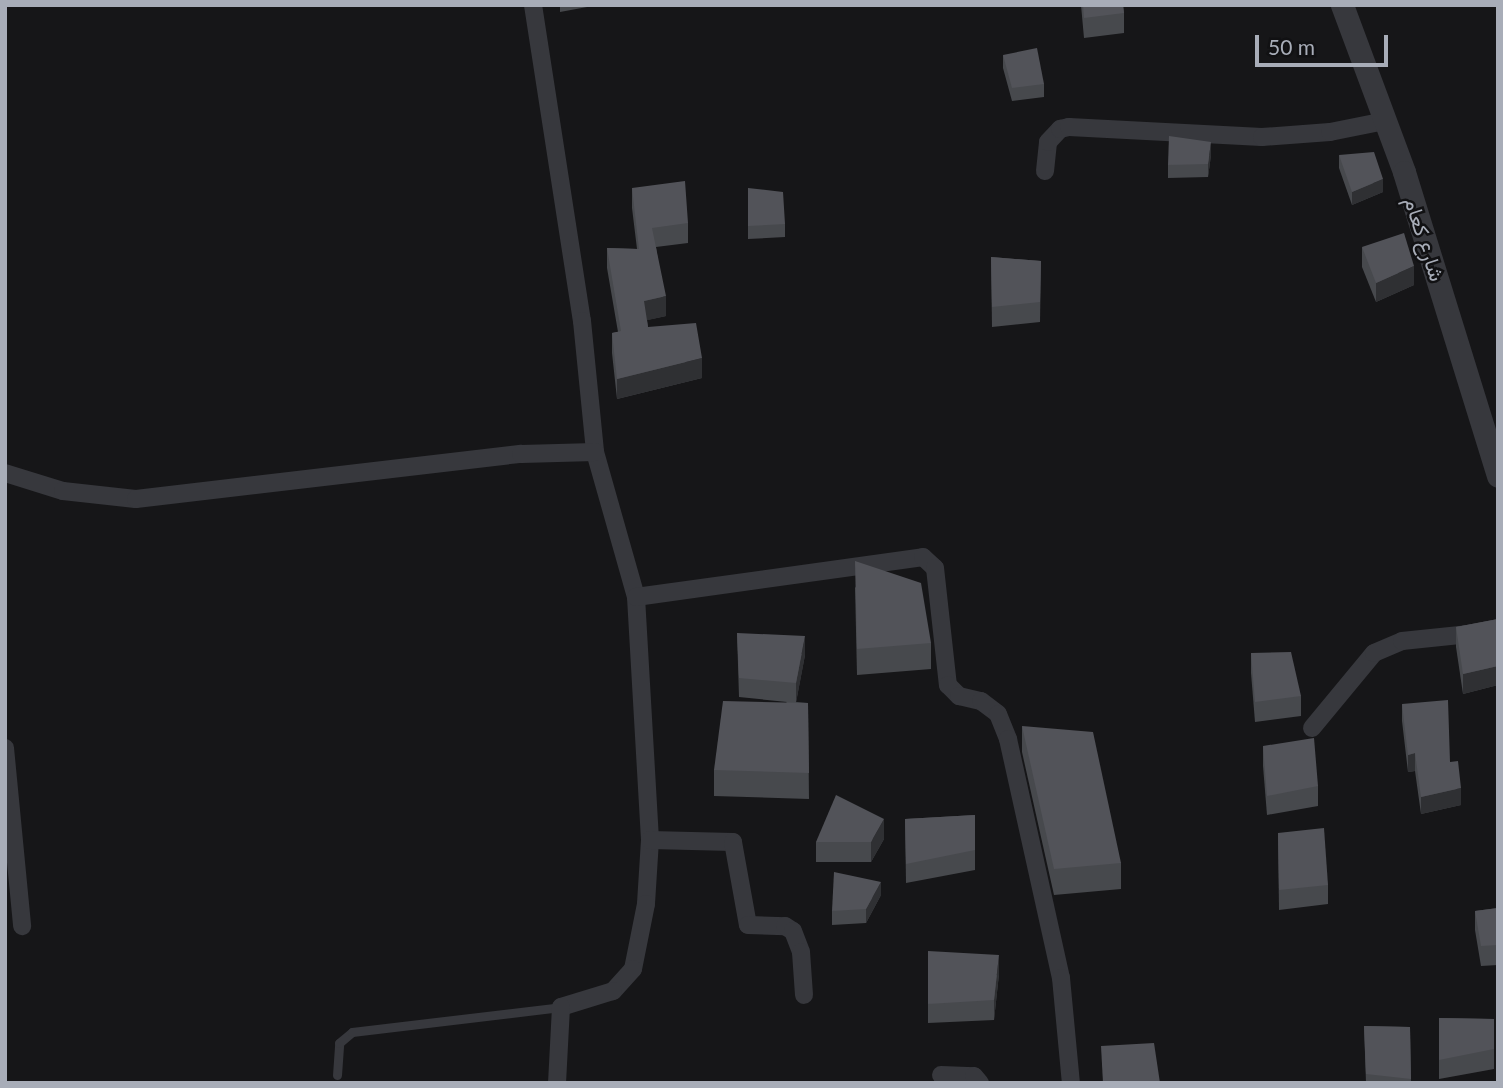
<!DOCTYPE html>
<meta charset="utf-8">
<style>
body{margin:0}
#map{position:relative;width:1503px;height:1088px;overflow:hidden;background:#161618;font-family:Lato,Vazirmatn,sans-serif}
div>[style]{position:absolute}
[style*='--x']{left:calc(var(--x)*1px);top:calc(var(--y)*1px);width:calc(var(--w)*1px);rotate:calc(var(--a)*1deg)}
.service>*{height:9px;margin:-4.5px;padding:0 4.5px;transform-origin:4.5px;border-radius:4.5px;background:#37383d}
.minor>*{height:18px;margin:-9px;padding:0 9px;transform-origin:9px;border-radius:9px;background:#37383d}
.tertiary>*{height:23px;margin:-11.5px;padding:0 11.5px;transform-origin:11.5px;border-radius:11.5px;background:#37383d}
.wall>*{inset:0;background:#47494d}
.shaded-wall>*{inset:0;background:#2f3033}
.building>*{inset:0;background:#525359}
span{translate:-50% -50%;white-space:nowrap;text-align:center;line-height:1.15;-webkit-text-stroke:5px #111113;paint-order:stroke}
.street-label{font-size:21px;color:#a8adb8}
.frame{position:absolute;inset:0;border:7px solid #a8adb8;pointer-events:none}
.scale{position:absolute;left:1255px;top:35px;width:133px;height:32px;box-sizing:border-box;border:4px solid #a8adb8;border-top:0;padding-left:9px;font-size:21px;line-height:24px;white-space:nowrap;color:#a8adb8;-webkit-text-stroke:5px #111113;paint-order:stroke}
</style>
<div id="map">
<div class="service">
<div style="--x:337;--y:1075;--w:32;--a:-86"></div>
<div style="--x:339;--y:1043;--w:17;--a:-40"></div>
<div style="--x:352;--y:1032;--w:210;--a:-6.8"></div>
</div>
<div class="minor">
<div style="--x:533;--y:5;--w:320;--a:81.2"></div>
<div style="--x:582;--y:321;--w:132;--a:84.3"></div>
<div style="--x:595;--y:452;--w:151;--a:74.2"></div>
<div style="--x:636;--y:597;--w:243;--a:86.7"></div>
<div style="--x:650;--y:840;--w:64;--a:93.6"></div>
<div style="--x:646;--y:904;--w:66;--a:101.3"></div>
<div style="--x:633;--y:969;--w:30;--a:132"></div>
<div style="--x:613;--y:991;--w:54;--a:162.9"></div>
<div style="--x:561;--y:1007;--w:76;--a:93"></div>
<div style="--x:1045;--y:171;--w:29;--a:-84"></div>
<div style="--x:1048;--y:142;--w:18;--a:-47"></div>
<div style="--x:1060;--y:129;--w:9;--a:-13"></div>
<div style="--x:1069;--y:127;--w:193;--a:3"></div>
<div style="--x:1262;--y:137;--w:68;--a:-4.2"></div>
<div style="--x:1330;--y:132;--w:56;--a:-11.3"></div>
<div style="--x:5;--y:473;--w:61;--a:17.2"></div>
<div style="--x:63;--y:491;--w:73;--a:6.3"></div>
<div style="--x:136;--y:499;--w:388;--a:-6.7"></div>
<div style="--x:521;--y:454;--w:74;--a:-1.5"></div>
<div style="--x:636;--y:597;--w:290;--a:-7.9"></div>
<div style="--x:923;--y:557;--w:16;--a:43"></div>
<div style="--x:935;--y:568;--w:118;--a:83.7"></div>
<div style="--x:948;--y:685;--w:16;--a:45"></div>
<div style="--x:959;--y:696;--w:23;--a:13"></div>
<div style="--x:981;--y:701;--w:21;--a:37"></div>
<div style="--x:998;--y:714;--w:27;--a:68"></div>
<div style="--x:1008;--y:739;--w:245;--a:77.5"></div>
<div style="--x:1061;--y:978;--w:105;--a:84.6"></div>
<div style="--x:1312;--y:728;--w:97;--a:-50.4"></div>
<div style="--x:1374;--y:653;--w:30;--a:-23"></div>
<div style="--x:1402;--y:641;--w:97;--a:-5.9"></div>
<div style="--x:5;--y:748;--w:179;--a:84.5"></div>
<div style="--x:650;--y:840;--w:83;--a:1.4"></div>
<div style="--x:733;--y:842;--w:84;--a:79.8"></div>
<div style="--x:748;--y:925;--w:37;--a:2"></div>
<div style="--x:785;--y:926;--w:9;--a:32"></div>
<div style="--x:793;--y:931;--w:22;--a:69"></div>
<div style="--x:801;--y:952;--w:43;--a:86"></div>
<div style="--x:941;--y:1075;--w:33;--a:2"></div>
<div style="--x:974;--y:1076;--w:9;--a:49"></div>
</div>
<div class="tertiary">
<div style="--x:1342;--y:5;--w:178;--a:69.6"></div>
<div style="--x:1404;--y:172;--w:318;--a:72.8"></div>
</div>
<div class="wall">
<div style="clip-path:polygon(560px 5px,598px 5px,560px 12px)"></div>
<div style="clip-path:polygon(1081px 5px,1123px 5px,1124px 13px,1124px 33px,1084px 38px)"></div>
<div style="clip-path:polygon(1003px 55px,1044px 84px,1044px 97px,1012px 101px,1003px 68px)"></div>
<div style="clip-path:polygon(1211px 155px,1208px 177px,1168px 178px,1168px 165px)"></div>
<div style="clip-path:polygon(1339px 155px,1383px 192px,1352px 205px,1339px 168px)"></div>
<div style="clip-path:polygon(632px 188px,688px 223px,688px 243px,656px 247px,666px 316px,647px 320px,648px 327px,702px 378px,617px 399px,612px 353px,612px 333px,618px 332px,607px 268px,607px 248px,637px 249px,632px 208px)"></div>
<div style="clip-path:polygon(748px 188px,785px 224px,785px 237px,748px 239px)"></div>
<div style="clip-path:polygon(1362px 247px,1414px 285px,1376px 302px,1362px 267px)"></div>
<div style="clip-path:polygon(991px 257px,1041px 261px,1040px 322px,992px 327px)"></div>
<div style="clip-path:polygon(855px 587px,931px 643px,931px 669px,857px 675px)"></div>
<div style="clip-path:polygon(1498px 619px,1498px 685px,1463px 694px,1456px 647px,1456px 627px)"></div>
<div style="clip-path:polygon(737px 633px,805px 655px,796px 702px,808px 703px,809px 799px,714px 796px,714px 770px,787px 702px,739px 697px)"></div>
<div style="clip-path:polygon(1251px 653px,1301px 696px,1301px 716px,1255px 722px,1251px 673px)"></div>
<div style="clip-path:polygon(1402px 704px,1450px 762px,1461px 805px,1421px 814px,1415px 771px,1408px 772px,1402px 721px)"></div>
<div style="clip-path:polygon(1022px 726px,1121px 863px,1121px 889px,1054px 895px,1022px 752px)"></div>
<div style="clip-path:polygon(1263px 746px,1318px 786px,1318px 806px,1267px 815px,1263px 766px)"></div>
<div style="clip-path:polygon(975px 815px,975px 870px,906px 883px,905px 819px)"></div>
<div style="clip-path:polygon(1278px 833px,1328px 885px,1328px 904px,1279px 910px)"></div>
<div style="clip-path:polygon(884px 839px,871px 862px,816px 862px,816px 842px)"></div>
<div style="clip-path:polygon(881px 895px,866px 923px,832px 925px,832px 911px)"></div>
<div style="clip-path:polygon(1498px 908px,1498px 965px,1481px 966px,1475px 930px,1475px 911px)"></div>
<div style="clip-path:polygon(999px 974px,994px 1020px,928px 1023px,928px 1004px)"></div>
<div style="clip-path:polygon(1439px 1018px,1494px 1019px,1494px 1069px,1439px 1079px)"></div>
<div style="clip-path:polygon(1364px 1026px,1410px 1027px,1411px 1083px,1366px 1083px)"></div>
</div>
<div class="shaded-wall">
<div style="clip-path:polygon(1211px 142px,1211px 155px,1208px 177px,1208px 164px)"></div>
<div style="clip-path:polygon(1383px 179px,1383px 192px,1352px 205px,1352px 192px)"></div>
<div style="clip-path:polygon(1414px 266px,1414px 285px,1376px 302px,1376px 283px)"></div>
<div style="clip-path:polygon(666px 296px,666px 316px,644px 321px,644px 301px)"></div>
<div style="clip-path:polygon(702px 358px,702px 378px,617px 399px,617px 379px)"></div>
<div style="clip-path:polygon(805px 636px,805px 655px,796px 703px,796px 683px)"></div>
<div style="clip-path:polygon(1498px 666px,1498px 685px,1463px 694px,1463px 674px)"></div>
<div style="clip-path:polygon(1415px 753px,1415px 771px,1408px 772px,1408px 755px)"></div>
<div style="clip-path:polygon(1461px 788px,1461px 805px,1421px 814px,1421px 797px)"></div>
<div style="clip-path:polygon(884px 819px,884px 839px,871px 862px,871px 842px)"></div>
<div style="clip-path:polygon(881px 882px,881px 895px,866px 923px,866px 909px)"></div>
<div style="clip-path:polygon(999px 955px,999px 974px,994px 1020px,994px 1000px)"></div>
</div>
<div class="building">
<div style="clip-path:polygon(1083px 5px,1123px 5px,1124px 13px,1084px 18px)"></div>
<div style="clip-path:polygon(1037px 48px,1044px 84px,1012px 88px,1003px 55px)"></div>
<div style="clip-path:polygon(1169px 136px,1211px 142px,1208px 164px,1168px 165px)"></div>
<div style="clip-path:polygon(1374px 152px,1383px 179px,1352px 192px,1339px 155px)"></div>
<div style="clip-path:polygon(685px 181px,688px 223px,652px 228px,666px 296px,644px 301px,648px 327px,696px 323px,702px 358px,617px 379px,612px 333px,621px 331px,607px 248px,639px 249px,632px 188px)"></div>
<div style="clip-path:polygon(748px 188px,783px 192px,785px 224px,748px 226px)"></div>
<div style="clip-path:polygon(1404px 233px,1414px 266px,1376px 283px,1362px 247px)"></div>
<div style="clip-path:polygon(991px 257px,1041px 261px,1040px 302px,992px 307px)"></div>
<div style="clip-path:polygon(855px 561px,921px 583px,931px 643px,857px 649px)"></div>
<div style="clip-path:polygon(1498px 619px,1498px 666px,1463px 674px,1456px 627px)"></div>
<div style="clip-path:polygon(737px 633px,805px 636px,796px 683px,739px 678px)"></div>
<div style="clip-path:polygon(1291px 652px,1301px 696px,1255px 702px,1251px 653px)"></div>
<div style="clip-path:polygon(1448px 700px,1450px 762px,1458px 761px,1461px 788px,1421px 797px,1415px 753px,1408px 755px,1402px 704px)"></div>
<div style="clip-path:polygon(723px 701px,808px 703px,809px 773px,714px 770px)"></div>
<div style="clip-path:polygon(1022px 726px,1093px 732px,1121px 863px,1054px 869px)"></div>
<div style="clip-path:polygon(1314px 738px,1318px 786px,1267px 796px,1263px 746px)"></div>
<div style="clip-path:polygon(836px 795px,884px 819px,871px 842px,816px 842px)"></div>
<div style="clip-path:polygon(975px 815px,975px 850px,906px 864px,905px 819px)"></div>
<div style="clip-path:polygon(1324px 828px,1328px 885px,1279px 890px,1278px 833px)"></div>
<div style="clip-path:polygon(834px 872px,881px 882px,866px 909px,832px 911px)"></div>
<div style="clip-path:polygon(1498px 908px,1498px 945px,1481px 946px,1475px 911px)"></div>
<div style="clip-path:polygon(928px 951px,999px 955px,994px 1000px,928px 1004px)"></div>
<div style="clip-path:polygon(1439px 1018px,1494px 1019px,1494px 1049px,1439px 1060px)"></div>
<div style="clip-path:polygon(1364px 1026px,1410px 1027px,1411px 1079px,1366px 1074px)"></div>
<div style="clip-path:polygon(1154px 1043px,1160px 1083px,1103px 1083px,1101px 1046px)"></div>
</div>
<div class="street-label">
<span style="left:1425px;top:239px;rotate:72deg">شارع كعام</span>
</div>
<div class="frame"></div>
<div class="scale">50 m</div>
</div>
